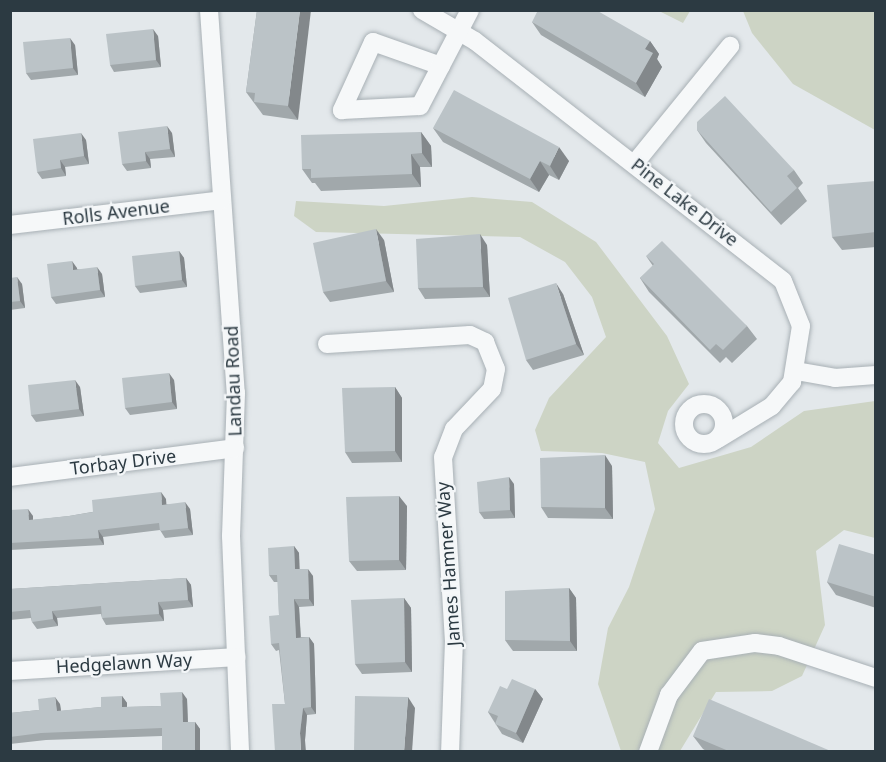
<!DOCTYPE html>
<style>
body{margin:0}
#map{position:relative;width:886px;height:762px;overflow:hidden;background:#e3e8eb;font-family:"Noto Sans",sans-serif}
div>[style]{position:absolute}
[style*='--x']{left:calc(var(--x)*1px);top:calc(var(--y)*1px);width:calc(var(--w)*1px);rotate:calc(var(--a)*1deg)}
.green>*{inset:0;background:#cdd4c5}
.roads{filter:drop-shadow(0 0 2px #a8b0b5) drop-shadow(0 0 2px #a8b0b5)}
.minor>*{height:18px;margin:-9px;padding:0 9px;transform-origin:9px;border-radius:9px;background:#f6f8f9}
.minor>.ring{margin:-9px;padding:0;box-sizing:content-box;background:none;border:18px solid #f6f8f9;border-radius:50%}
.wall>*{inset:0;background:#a1a8ab}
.shaded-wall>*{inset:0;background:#83888b}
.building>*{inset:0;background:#bbc3c7}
span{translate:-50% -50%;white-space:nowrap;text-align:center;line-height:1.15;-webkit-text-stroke:4.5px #f3f6f8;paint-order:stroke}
.street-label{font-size:18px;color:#2c3a42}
.frame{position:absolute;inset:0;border:12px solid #2c3a42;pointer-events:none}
</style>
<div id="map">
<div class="green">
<div style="clip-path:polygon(659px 11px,690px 11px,683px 23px)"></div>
<div style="clip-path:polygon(743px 11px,875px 11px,875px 130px,793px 84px,752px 33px)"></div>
<div style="clip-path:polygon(472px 197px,532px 202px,596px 242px,667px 336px,689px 384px,668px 411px,658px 443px,679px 468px,751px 447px,804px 411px,875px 401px,875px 538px,844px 530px,816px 551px,825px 625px,802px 676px,772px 691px,716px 692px,680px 751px,621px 751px,598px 684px,608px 628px,629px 587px,655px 509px,645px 462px,602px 453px,541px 451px,535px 430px,549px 398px,606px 337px,592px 297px,565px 262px,520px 237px,316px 232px,294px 216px,296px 201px,384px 206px)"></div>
</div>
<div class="roads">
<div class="minor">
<div style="--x:209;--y:10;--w:384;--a:86"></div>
<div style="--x:236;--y:393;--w:143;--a:92"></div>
<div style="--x:231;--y:536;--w:216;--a:87.6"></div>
<div style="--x:422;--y:10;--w:61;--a:30.3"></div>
<div style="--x:475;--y:41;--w:390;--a:37.9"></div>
<div style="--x:783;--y:281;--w:48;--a:68.2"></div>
<div style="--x:801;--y:326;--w:57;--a:99.1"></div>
<div style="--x:792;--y:382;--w:31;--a:130"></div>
<div style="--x:772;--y:406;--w:63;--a:148.6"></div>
<div style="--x:441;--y:66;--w:72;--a:-160.6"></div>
<div style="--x:373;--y:42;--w:75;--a:114.5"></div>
<div style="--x:342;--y:110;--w:78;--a:-2.9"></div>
<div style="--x:420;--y:106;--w:108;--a:-62.5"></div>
<div style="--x:635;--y:163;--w:151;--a:-50.9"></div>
<div style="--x:10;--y:225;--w:213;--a:-6.7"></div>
<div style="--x:327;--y:344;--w:143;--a:-3.6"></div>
<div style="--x:470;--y:335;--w:17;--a:25"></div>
<div style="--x:485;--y:342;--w:29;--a:68"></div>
<div style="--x:496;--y:369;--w:20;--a:101"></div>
<div style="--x:492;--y:389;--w:55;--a:133.5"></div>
<div style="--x:454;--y:429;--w:30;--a:111"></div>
<div style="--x:443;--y:457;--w:183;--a:86.6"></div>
<div style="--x:454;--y:640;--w:112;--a:92"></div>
<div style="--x:796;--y:371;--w:40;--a:10"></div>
<div style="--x:835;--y:378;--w:41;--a:-4.2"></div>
<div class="ring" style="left:684px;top:404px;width:22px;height:22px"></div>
<div style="--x:10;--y:477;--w:227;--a:-7.3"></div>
<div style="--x:10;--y:671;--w:227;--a:-3.5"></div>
<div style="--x:648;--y:752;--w:61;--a:-69.8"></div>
<div style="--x:669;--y:695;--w:55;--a:-53.1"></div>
<div style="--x:702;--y:651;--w:54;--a:-8.6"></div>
<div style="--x:755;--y:643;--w:24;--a:7"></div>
<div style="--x:779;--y:646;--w:102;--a:18.3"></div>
</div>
</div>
<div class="wall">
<div style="clip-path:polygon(257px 10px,298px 120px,263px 115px,246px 92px)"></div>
<div style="clip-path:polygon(532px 22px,650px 41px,659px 54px,657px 59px,662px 67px,645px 97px,541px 35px)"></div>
<div style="clip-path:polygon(158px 36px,161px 67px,114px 72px,110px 65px)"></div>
<div style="clip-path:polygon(75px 45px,78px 75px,31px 80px,26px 73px)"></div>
<div style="clip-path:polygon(433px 128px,569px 161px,559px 180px,549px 175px,539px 192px,443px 142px)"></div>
<div style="clip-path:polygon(697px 130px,794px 170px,803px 183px,798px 188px,807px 201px,781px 225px,706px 143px)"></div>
<div style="clip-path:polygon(421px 132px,431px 146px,432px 167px,420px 167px,421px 187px,321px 191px,315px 183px,312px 183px,302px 169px)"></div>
<div style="clip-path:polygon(172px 133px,175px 157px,150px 159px,151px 168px,127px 171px,122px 164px)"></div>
<div style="clip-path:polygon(86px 140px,89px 164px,65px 167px,66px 176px,42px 179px,37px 172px)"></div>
<div style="clip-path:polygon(876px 181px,876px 247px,842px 250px,832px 237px)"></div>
<div style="clip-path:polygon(384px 240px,394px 292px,330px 302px,323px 292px)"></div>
<div style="clip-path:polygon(487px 245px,490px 297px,425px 299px,418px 288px)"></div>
<div style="clip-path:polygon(179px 251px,184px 258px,187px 287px,140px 293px,135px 286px)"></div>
<div style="clip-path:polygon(646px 256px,747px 326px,757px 339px,732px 363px,726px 357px,720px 363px,649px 292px,640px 278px,653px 266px)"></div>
<div style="clip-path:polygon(77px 268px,77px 269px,102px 274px,105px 297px,56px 304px,51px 297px)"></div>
<div style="clip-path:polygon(10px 278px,22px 284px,25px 308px,10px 310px)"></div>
<div style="clip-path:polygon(563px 294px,584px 355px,533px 370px,526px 360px)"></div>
<div style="clip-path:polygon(174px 380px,177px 409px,130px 415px,125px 408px)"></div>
<div style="clip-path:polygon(80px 387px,84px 416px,36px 422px,31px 415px)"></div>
<div style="clip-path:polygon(395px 387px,402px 398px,402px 462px,352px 463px,345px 452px)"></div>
<div style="clip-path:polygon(612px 466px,613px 519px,548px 518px,541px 507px)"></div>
<div style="clip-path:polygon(514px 484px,515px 518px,484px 519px,479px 512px)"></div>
<div style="clip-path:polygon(166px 499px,166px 504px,190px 509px,193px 535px,165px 538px,160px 530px,103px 537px,104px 545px,10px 550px,10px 510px,33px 516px,33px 520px,69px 516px)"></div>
<div style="clip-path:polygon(407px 506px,406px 570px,357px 571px,349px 561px)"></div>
<div style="clip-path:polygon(294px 546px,299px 553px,299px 569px,313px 576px,314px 606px,299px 607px,301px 637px,309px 637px,314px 644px,315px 674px,316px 714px,307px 715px,305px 740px,285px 704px,279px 650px,276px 651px,271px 644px,279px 615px,278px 582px,274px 582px,269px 575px)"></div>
<div style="clip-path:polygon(876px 555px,876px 608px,836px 595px,827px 582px)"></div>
<div style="clip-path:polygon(186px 578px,191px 585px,193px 607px,163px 610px,164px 621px,106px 625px,102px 618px,101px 614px,57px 618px,58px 626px,37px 629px,32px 622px,31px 618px,10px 620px,10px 589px)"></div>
<div style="clip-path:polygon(569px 588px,576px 598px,577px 651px,513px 651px,505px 640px)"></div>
<div style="clip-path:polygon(404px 598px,411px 608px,412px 672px,362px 674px,355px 664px)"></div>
<div style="clip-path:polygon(507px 689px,535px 689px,543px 699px,523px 743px,502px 734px,488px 712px)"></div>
<div style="clip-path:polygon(122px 696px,127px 703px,127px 707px,161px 706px,187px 699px,188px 722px,195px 722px,200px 729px,200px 752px,162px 752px,162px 736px,46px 740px,10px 744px,10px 713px,39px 710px,60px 704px,61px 711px,101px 707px)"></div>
<div style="clip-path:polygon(693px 736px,833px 752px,708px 752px,703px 749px)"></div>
</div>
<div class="shaded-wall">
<div style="clip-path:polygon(300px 10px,311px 10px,298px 120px,288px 106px)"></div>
<div style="clip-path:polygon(153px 29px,158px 36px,161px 67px,156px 60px)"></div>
<div style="clip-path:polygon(70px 38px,75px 45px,78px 75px,73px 68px)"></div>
<div style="clip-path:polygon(650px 41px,659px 54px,657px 59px,662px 67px,645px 97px,636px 83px,645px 49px)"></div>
<div style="clip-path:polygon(167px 126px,172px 133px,175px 157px,170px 149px)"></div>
<div style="clip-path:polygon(421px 132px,431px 146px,432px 167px,422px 153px)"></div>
<div style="clip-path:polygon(81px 133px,86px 140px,89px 164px,84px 156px)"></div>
<div style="clip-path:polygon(559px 147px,569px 161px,559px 180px,550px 166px)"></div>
<div style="clip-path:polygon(145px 152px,150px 159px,151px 168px,146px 161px)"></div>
<div style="clip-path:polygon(411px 154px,420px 167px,421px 187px,412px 174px)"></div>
<div style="clip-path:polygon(60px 160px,65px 167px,66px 176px,61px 168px)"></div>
<div style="clip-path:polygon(540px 161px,549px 175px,539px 192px,530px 179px)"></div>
<div style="clip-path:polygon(376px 229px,384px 240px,394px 292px,386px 281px)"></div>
<div style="clip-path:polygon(480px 234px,487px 245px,490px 297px,483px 287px)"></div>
<div style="clip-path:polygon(179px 251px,184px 258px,187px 287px,182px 280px)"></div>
<div style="clip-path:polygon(72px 261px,77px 268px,78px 277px,73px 270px)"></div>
<div style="clip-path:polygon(97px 267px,102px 274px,105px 297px,100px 290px)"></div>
<div style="clip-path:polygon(17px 277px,22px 284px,25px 308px,20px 301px)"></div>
<div style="clip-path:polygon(556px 283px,563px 294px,584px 355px,576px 344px)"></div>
<div style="clip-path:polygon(169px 373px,174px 380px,177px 409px,172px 402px)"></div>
<div style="clip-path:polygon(75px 380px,80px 387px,84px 416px,79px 409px)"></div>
<div style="clip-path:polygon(395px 387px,402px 398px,402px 462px,395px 451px)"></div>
<div style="clip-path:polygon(605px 455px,612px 466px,613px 519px,605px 508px)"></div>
<div style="clip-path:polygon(509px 477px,514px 484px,515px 518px,510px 510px)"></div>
<div style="clip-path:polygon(161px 492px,166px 499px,167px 512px,162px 505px)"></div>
<div style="clip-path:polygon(399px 496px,407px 506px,406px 570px,399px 560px)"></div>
<div style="clip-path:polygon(185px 502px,190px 509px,193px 535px,188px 528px)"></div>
<div style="clip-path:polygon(28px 509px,33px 516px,33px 527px,29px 520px)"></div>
<div style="clip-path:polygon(98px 530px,103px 537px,104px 545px,99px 538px)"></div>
<div style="clip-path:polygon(294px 546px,299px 553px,300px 576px,295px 569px)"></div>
<div style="clip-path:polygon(308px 569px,313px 576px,314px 606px,309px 599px)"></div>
<div style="clip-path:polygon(186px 578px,191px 585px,193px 607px,188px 600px)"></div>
<div style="clip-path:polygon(569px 588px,576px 598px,577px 651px,570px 641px)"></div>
<div style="clip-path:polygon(404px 598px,411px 608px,412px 672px,405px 662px)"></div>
<div style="clip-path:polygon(294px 599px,299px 607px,301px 645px,296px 638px)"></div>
<div style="clip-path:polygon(158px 602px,163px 610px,164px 621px,159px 614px)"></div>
<div style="clip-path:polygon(52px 611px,57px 618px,58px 626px,53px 619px)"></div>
<div style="clip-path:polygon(309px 637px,314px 644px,315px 674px,316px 714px,311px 707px)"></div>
<div style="clip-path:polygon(535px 689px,543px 699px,523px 743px,516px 733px)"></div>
<div style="clip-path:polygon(182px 692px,187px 699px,188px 729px,183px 722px)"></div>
<div style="clip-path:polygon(122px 696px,127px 703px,127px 715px,122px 707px)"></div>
<div style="clip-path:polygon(55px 697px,60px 704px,62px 719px,57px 711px)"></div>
<div style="clip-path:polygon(408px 697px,415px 708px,412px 752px,404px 752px)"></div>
<div style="clip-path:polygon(303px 708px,307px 715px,305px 740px,306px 752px,301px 752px,300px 733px)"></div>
<div style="clip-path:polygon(195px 722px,200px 729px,200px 752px,195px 752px)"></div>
</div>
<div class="building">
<div style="clip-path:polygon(257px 10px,300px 10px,288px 106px,254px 102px,255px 93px,246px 92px)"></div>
<div style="clip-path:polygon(538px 10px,596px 10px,650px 41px,645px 49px,653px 53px,636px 83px,532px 22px)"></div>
<div style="clip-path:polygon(153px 29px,156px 60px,110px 65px,106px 34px)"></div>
<div style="clip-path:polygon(70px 38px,73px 68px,26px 73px,23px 42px)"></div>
<div style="clip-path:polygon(454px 90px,559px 147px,550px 166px,540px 161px,530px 179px,433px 128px)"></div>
<div style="clip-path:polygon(725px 96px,794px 170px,787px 176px,797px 188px,771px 212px,697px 130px,697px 122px)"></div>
<div style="clip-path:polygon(167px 126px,170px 149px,145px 152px,146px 161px,122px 164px,118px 132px)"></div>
<div style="clip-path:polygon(421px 132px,422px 153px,411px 154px,412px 174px,311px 178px,311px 169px,302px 169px,301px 135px)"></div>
<div style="clip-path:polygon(81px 133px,84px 156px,60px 160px,61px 168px,37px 172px,33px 139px)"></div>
<div style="clip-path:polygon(876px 181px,876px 232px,832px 237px,827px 185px)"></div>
<div style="clip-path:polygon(376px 229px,386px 281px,323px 292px,313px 243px)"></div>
<div style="clip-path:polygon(480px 234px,483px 287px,418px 288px,416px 239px)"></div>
<div style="clip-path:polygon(662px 241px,747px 326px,723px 350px,716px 344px,710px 350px,640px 278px,654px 264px,646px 256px)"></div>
<div style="clip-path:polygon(179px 251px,182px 280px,135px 286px,132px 256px)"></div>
<div style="clip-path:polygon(72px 261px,73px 270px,97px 267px,100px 290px,51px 297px,47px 264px)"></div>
<div style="clip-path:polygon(17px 277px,20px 301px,10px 302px,10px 278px)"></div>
<div style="clip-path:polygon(556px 283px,576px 344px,526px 360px,508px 298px)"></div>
<div style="clip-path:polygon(169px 373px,172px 402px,125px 408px,122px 378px)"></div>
<div style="clip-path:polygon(75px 380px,79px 409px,31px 415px,28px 385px)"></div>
<div style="clip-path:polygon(395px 387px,395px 451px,345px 452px,342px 388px)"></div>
<div style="clip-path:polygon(605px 455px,605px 508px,541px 507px,540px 458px)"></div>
<div style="clip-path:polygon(509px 477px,510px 510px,479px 512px,477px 482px)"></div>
<div style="clip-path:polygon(161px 492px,162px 505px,185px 502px,188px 528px,160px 531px,159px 523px,98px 530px,99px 538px,10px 543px,10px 510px,28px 509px,29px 520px,69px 516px,93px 512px,92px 500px)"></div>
<div style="clip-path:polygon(399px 496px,399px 560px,349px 561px,346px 497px)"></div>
<div style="clip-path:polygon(839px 544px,876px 555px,876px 597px,827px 582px)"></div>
<div style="clip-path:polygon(294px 546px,295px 569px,308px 569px,309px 599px,294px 599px,296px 638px,309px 637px,310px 667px,311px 707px,303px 708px,300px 733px,301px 752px,275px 752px,272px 704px,285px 704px,279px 643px,271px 644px,269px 616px,279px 615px,277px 575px,269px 575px,268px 548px)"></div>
<div style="clip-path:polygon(186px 578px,188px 600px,158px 602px,159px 614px,102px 618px,101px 606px,52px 611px,53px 619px,32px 622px,30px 610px,10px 612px,10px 589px)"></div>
<div style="clip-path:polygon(569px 588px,570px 641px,505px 640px,505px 591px)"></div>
<div style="clip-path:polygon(404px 598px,405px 662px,355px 664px,351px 600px)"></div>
<div style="clip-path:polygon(512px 679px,535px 689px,516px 733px,495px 724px,498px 716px,488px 712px,500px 686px,507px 689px)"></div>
<div style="clip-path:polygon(182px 692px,183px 722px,195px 722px,195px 752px,162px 752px,162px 728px,41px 733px,10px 737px,10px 713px,39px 710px,38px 699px,55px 697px,57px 711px,101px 707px,101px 697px,122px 696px,122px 707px,161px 706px,160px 693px)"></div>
<div style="clip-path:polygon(355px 696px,408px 697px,404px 752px,354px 752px)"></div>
<div style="clip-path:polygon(709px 699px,833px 752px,731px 752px,693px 736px)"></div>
</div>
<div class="street-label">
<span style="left:685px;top:202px;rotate:38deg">Pine Lake Drive</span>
<span style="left:116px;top:212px;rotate:-7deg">Rolls Avenue</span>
<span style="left:233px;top:381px;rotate:-92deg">Landau Road</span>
<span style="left:123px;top:462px;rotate:-7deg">Torbay Drive</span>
<span style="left:448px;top:564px;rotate:-94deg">James Hamner Way</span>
<span style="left:124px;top:663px;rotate:-3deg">Hedgelawn Way</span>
</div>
<div class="frame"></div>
</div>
